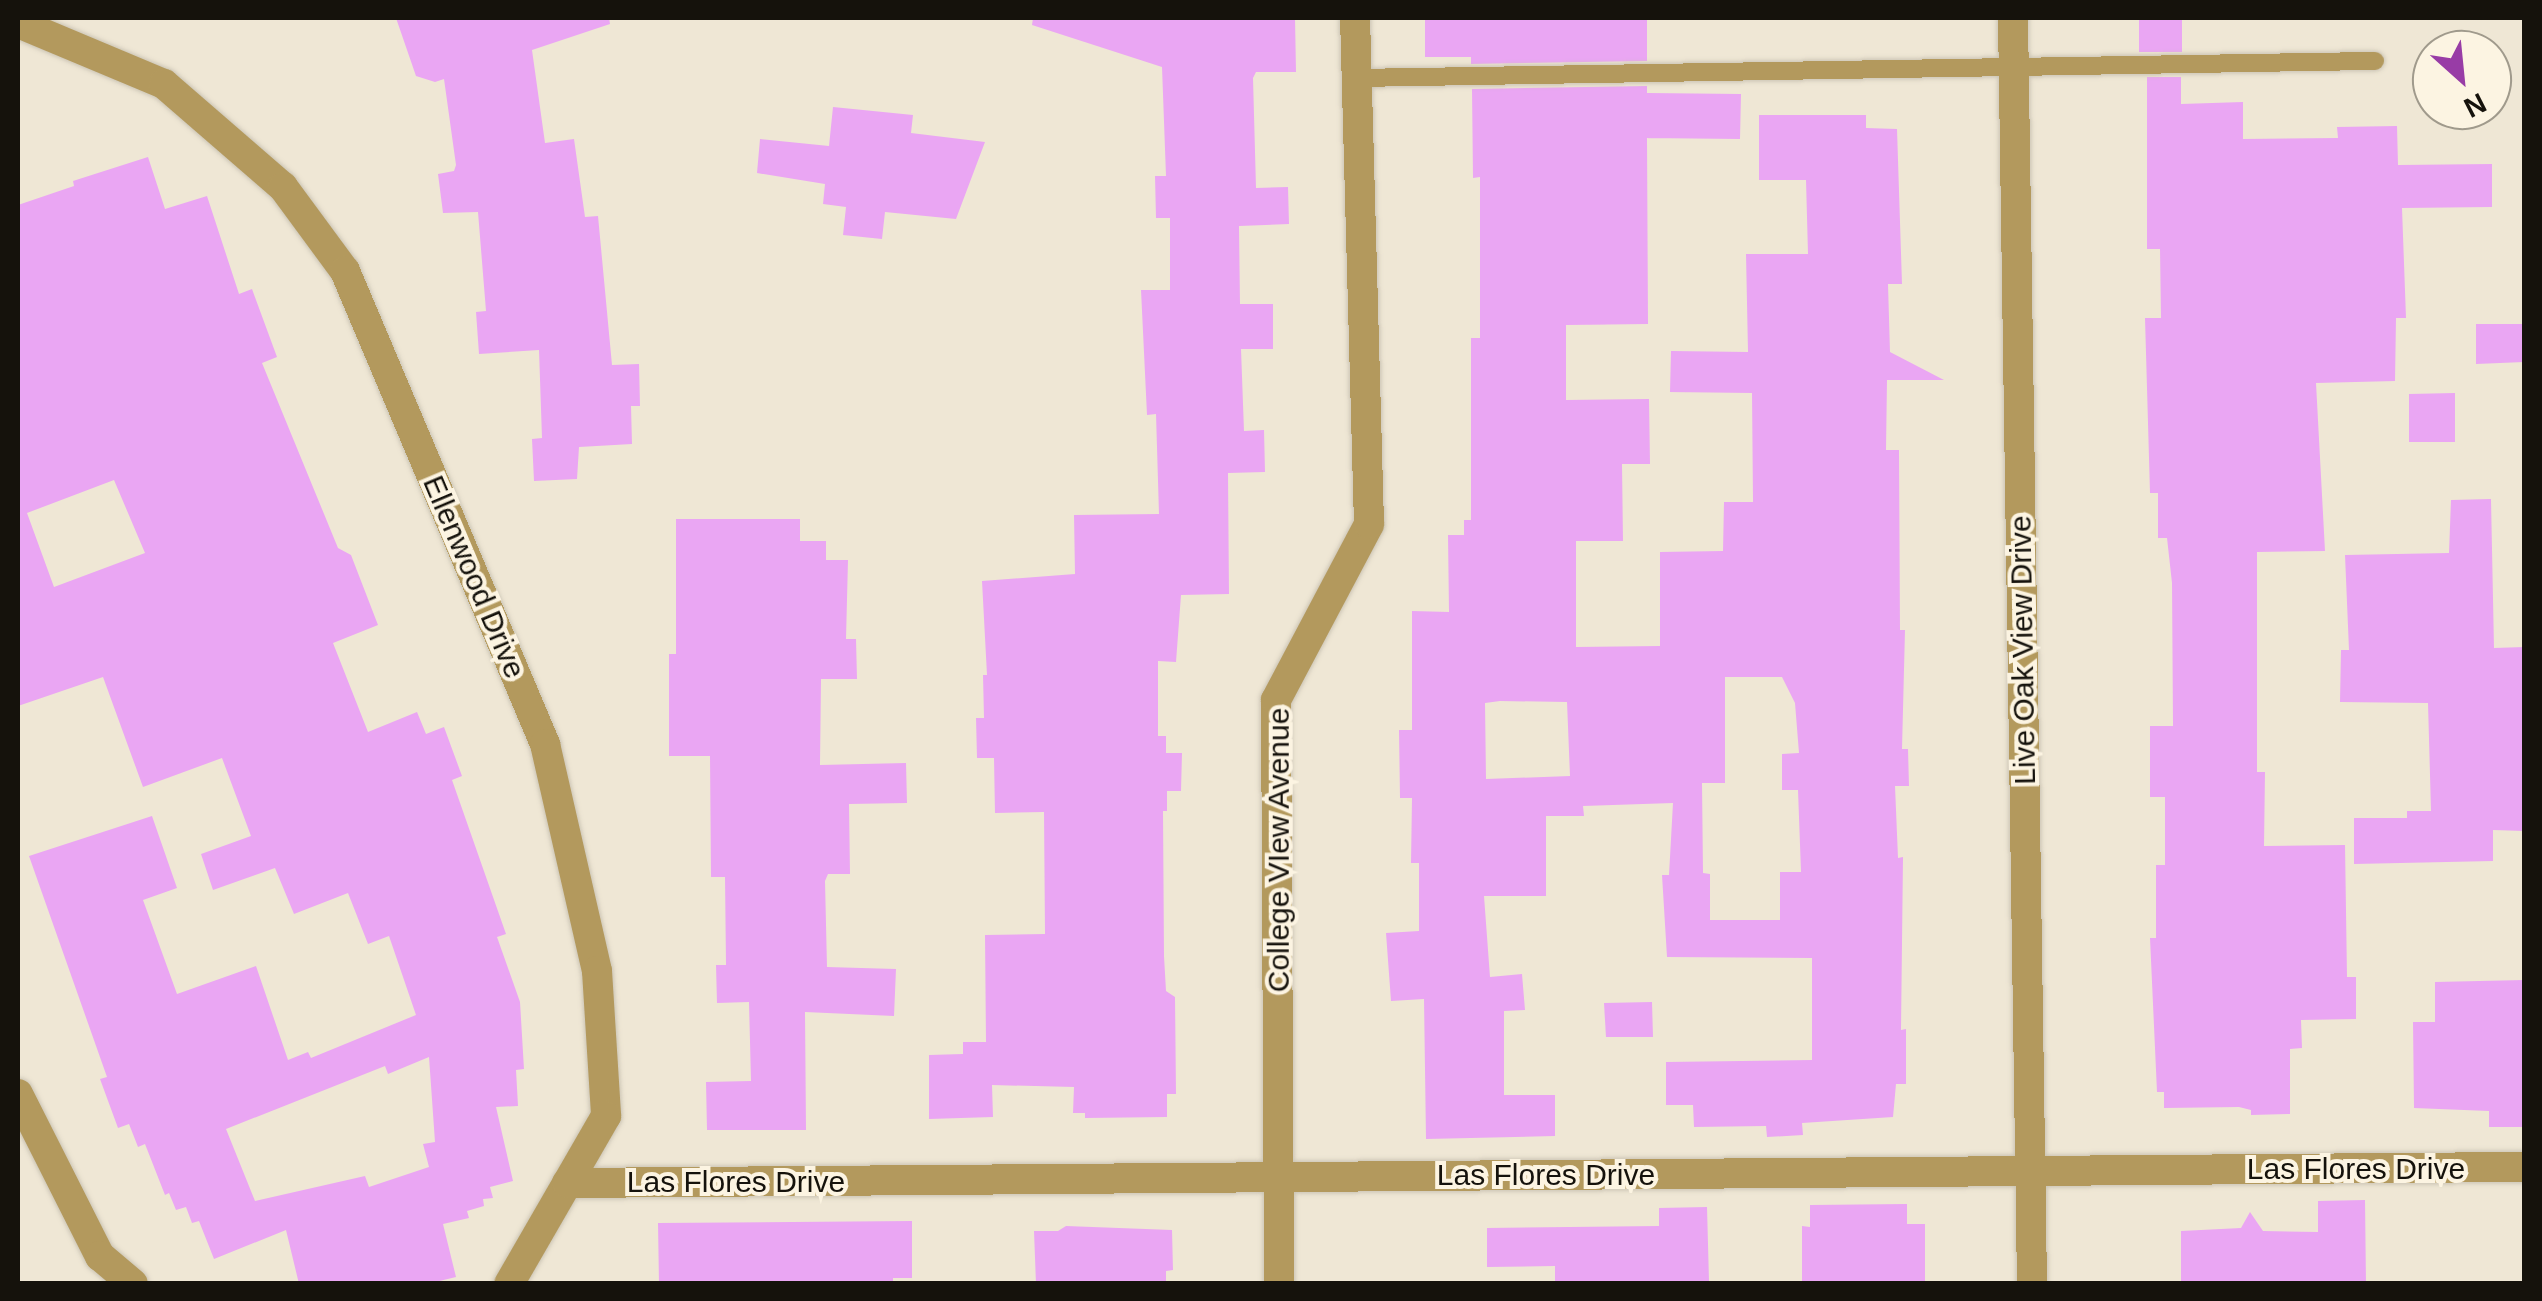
<!DOCTYPE html>
<style>
body{margin:0}
#map{position:relative;width:2542px;height:1301px;overflow:hidden;background:#efe7d5;font-family:Arial,sans-serif}
div>[style]{position:absolute}
[style*='--x']{left:calc(var(--x)*1px);top:calc(var(--y)*1px);width:calc(var(--w)*1px);rotate:calc(var(--a)*1deg)}
.building>*{inset:0;background:#eaa6f3}
.roads{filter:drop-shadow(0 0 2px #ccc5b5) drop-shadow(0 0 2px #ccc5b5)}
.lane>*{height:18px;margin:-9px;padding:0 9px;transform-origin:9px;border-radius:9px;background:#b3995d}
.street>*{height:30px;margin:-15px;padding:0 15px;transform-origin:15px;border-radius:15px;background:#b3995d}
span{translate:-50% -50%;white-space:nowrap;text-align:center;line-height:1.15;-webkit-text-stroke:8px #fcf4e2;paint-order:stroke}
.street-label{font-size:30px;color:#15120c}
.frame{position:absolute;inset:0;border:20px solid #15120c;pointer-events:none}
.north{position:absolute;left:2412px;top:30px;width:100px;height:100px;box-sizing:border-box;background:#fcf4e2;border:2px solid #a09a8c;border-radius:50%;rotate:153deg;font-size:28px;font-weight:700;line-height:40px;text-align:center;color:#15120c}
.north::after{content:'';display:block;margin:auto;width:35px;height:45px;background:#983ca6;clip-path:polygon(50% 0,100% 100%,50% 72%,0 100%)}
</style>
<div id="map">
<div class="building">
<div style="clip-path:polygon(396px 18px,609px 18px,610px 24px,532px 50px,545px 143px,574px 139px,585px 217px,598px 216px,612px 365px,639px 364px,640px 406px,631px 406px,632px 444px,579px 447px,577px 479px,534px 481px,532px 439px,542px 438px,539px 350px,479px 354px,476px 312px,486px 311px,478px 212px,443px 213px,438px 174px,454px 171px,456px 165px,444px 79px,435px 82px,416px 76px)"></div>
<div style="clip-path:polygon(1033px 18px,1295px 18px,1296px 72px,1256px 72px,1253px 78px,1256px 188px,1288px 187px,1289px 224px,1239px 226px,1240px 304px,1273px 304px,1273px 349px,1241px 349px,1244px 431px,1264px 430px,1265px 472px,1228px 473px,1229px 594px,1181px 595px,1176px 662px,1158px 661px,1158px 736px,1166px 736px,1166px 753px,1182px 753px,1181px 791px,1167px 791px,1167px 811px,1163px 811px,1164px 956px,1166px 991px,1175px 997px,1176px 1094px,1167px 1094px,1167px 1117px,1085px 1118px,1085px 1113px,1073px 1113px,1074px 1087px,992px 1085px,993px 1117px,929px 1119px,929px 1055px,963px 1054px,963px 1042px,986px 1042px,985px 935px,1045px 934px,1044px 812px,995px 813px,994px 758px,977px 758px,976px 718px,984px 718px,983px 675px,987px 675px,982px 581px,1075px 574px,1074px 515px,1159px 514px,1156px 414px,1147px 415px,1141px 290px,1170px 290px,1170px 218px,1156px 218px,1155px 176px,1166px 176px,1162px 67px,1032px 25px)"></div>
<div style="clip-path:polygon(1425px 18px,1647px 18px,1647px 61px,1471px 64px,1471px 57px,1425px 57px)"></div>
<div style="clip-path:polygon(2139px 18px,2182px 18px,2182px 52px,2139px 52px)"></div>
<div style="clip-path:polygon(2147px 77px,2181px 77px,2181px 104px,2243px 102px,2243px 139px,2338px 138px,2337px 127px,2397px 126px,2398px 165px,2492px 164px,2492px 207px,2402px 208px,2406px 318px,2396px 318px,2395px 381px,2316px 383px,2325px 551px,2257px 552px,2257px 772px,2265px 772px,2264px 846px,2345px 845px,2347px 977px,2356px 977px,2356px 1019px,2301px 1020px,2302px 1048px,2290px 1049px,2290px 1114px,2251px 1115px,2251px 1110px,2239px 1107px,2164px 1108px,2164px 1092px,2157px 1092px,2150px 938px,2156px 938px,2156px 865px,2165px 865px,2165px 797px,2150px 797px,2150px 726px,2173px 726px,2172px 583px,2167px 538px,2158px 538px,2158px 493px,2150px 493px,2145px 318px,2161px 318px,2160px 249px,2147px 249px)"></div>
<div style="clip-path:polygon(evenodd,1647px 86px,1647px 93px,1741px 94px,1740px 139px,1647px 138px,1648px 324px,1566px 325px,1566px 400px,1649px 399px,1650px 464px,1622px 464px,1623px 541px,1576px 541px,1576px 647px,1660px 646px,1660px 552px,1723px 551px,1724px 502px,1753px 502px,1752px 393px,1670px 392px,1671px 351px,1748px 352px,1746px 254px,1808px 254px,1806px 180px,1759px 180px,1759px 115px,1866px 115px,1866px 128px,1897px 129px,1902px 284px,1888px 284px,1890px 352px,1944px 380px,1887px 380px,1886px 450px,1899px 450px,1900px 630px,1905px 630px,1902px 749px,1908px 749px,1909px 786px,1895px 786px,1898px 858px,1903px 857px,1901px 1030px,1906px 1029px,1906px 1084px,1896px 1084px,1893px 1117px,1802px 1123px,1803px 1135px,1767px 1137px,1766px 1126px,1694px 1127px,1693px 1105px,1666px 1105px,1666px 1062px,1812px 1060px,1812px 958px,1667px 957px,1662px 875px,1669px 875px,1673px 803px,1583px 806px,1584px 816px,1546px 816px,1546px 896px,1484px 896px,1490px 977px,1522px 974px,1525px 1010px,1504px 1011px,1504px 1095px,1555px 1095px,1555px 1136px,1426px 1139px,1424px 999px,1391px 1001px,1386px 933px,1419px 931px,1419px 863px,1411px 863px,1412px 798px,1400px 798px,1399px 730px,1412px 730px,1412px 611px,1449px 612px,1448px 535px,1464px 535px,1464px 520px,1471px 520px,1471px 338px,1480px 338px,1480px 177px,1473px 178px,1472px 89px,1647px 86px,1725px 677px,1782px 677px,1795px 703px,1799px 753px,1782px 754px,1782px 790px,1798px 790px,1801px 872px,1780px 872px,1780px 920px,1710px 920px,1710px 874px,1703px 873px,1702px 783px,1725px 783px,1725px 677px,1647px 86px,1500px 701px,1567px 702px,1570px 776px,1486px 779px,1485px 703px,1500px 701px)"></div>
<div style="clip-path:polygon(833px 107px,913px 115px,911px 133px,985px 142px,956px 219px,885px 212px,882px 239px,843px 235px,846px 207px,823px 204px,825px 184px,757px 173px,760px 139px,829px 146px)"></div>
<div style="clip-path:polygon(evenodd,148px 157px,165px 209px,207px 196px,239px 294px,252px 289px,277px 357px,262px 363px,338px 548px,351px 555px,378px 625px,333px 643px,368px 732px,417px 712px,426px 734px,444px 727px,462px 776px,452px 780px,506px 934px,497px 937px,520px 1002px,524px 1069px,516px 1070px,518px 1106px,496px 1107px,513px 1181px,490px 1187px,493px 1198px,483px 1199px,484px 1206px,467px 1211px,469px 1218px,443px 1224px,456px 1277px,427px 1284px,299px 1284px,286px 1230px,214px 1259px,199px 1221px,192px 1223px,186px 1207px,176px 1210px,169px 1193px,165px 1195px,145px 1144px,138px 1147px,129px 1124px,118px 1128px,100px 1079px,107px 1077px,29px 856px,152px 816px,177px 888px,143px 900px,177px 994px,256px 966px,288px 1060px,308px 1052px,311px 1058px,416px 1015px,389px 936px,368px 944px,348px 893px,294px 914px,275px 868px,213px 890px,201px 854px,251px 836px,222px 758px,143px 787px,103px 677px,18px 706px,18px 205px,74px 186px,73px 181px,148px 157px,114px 480px,145px 553px,54px 587px,27px 513px,114px 480px,148px 157px,429px 1057px,435px 1142px,423px 1144px,429px 1167px,369px 1187px,365px 1176px,255px 1201px,226px 1129px,385px 1066px,388px 1074px,429px 1057px)"></div>
<div style="clip-path:polygon(2476px 324px,2524px 324px,2524px 362px,2476px 364px)"></div>
<div style="clip-path:polygon(2455px 393px,2455px 442px,2409px 442px,2409px 394px)"></div>
<div style="clip-path:polygon(2491px 499px,2494px 648px,2524px 647px,2524px 831px,2493px 830px,2493px 861px,2354px 864px,2354px 818px,2407px 818px,2407px 811px,2431px 811px,2428px 703px,2340px 702px,2341px 650px,2349px 650px,2345px 555px,2449px 553px,2451px 500px)"></div>
<div style="clip-path:polygon(676px 519px,800px 519px,800px 541px,826px 541px,826px 560px,848px 560px,846px 639px,856px 639px,857px 679px,821px 679px,820px 765px,906px 763px,907px 803px,849px 804px,850px 874px,828px 874px,825px 881px,827px 967px,896px 969px,894px 1016px,805px 1012px,806px 1130px,707px 1130px,706px 1082px,751px 1081px,749px 1002px,717px 1003px,716px 965px,726px 965px,725px 877px,711px 877px,710px 756px,669px 756px,669px 654px,676px 654px)"></div>
<div style="clip-path:polygon(2524px 980px,2524px 1127px,2489px 1127px,2489px 1111px,2414px 1108px,2413px 1022px,2435px 1022px,2435px 982px)"></div>
<div style="clip-path:polygon(1652px 1002px,1653px 1037px,1606px 1037px,1604px 1003px)"></div>
<div style="clip-path:polygon(2365px 1200px,2366px 1284px,2181px 1284px,2181px 1231px,2241px 1228px,2250px 1212px,2263px 1231px,2318px 1232px,2318px 1201px)"></div>
<div style="clip-path:polygon(1907px 1204px,1907px 1224px,1925px 1224px,1925px 1284px,1802px 1284px,1802px 1226px,1810px 1227px,1810px 1205px)"></div>
<div style="clip-path:polygon(1707px 1207px,1709px 1281px,1555px 1284px,1555px 1266px,1487px 1267px,1487px 1228px,1659px 1226px,1659px 1208px)"></div>
<div style="clip-path:polygon(912px 1221px,912px 1278px,893px 1278px,893px 1284px,659px 1284px,658px 1223px)"></div>
<div style="clip-path:polygon(1066px 1226px,1172px 1230px,1173px 1270px,1166px 1271px,1166px 1284px,1036px 1284px,1034px 1231px,1058px 1231px)"></div>
</div>
<div class="roads">
<div class="lane">
<div style="--x:1356;--y:78;--w:1019;--a:-0.96"></div>
</div>
<div class="street">
<div style="--x:2013;--y:18;--w:1266;--a:89.14"></div>
<div style="--x:18;--y:23;--w:158;--a:22.7"></div>
<div style="--x:164;--y:84;--w:157;--a:40.9"></div>
<div style="--x:283;--y:187;--w:104;--a:53.6"></div>
<div style="--x:345;--y:271;--w:514;--a:67.08"></div>
<div style="--x:545;--y:744;--w:233;--a:77.1"></div>
<div style="--x:597;--y:971;--w:145;--a:86.4"></div>
<div style="--x:606;--y:1116;--w:194;--a:120"></div>
<div style="--x:18;--y:1094;--w:182;--a:63.2"></div>
<div style="--x:100;--y:1256;--w:43;--a:40.3"></div>
<div style="--x:567;--y:1183;--w:1957;--a:-0.47"></div>
<div style="--x:1279;--y:1284;--w:584;--a:-90.29"></div>
<div style="--x:1276;--y:700;--w:199;--a:-62.1"></div>
<div style="--x:1369;--y:524;--w:506;--a:-91.58"></div>
</div>
</div>
<div class="street-label">
<span style="left:474px;top:577px;rotate:67deg">Ellenwood Drive</span>
<span style="left:2023px;top:650px;rotate:-91deg">Live Oak View Drive</span>
<span style="left:1279px;top:850px;rotate:-90deg">College VIew Avenue</span>
<span style="left:2356px;top:1169px">Las Flores Drive</span>
<span style="left:1546px;top:1175px">Las Flores Drive</span>
<span style="left:736px;top:1182px">Las Flores Drive</span>
</div>
<div class="frame"></div>
<div class="north">N</div>
</div>
